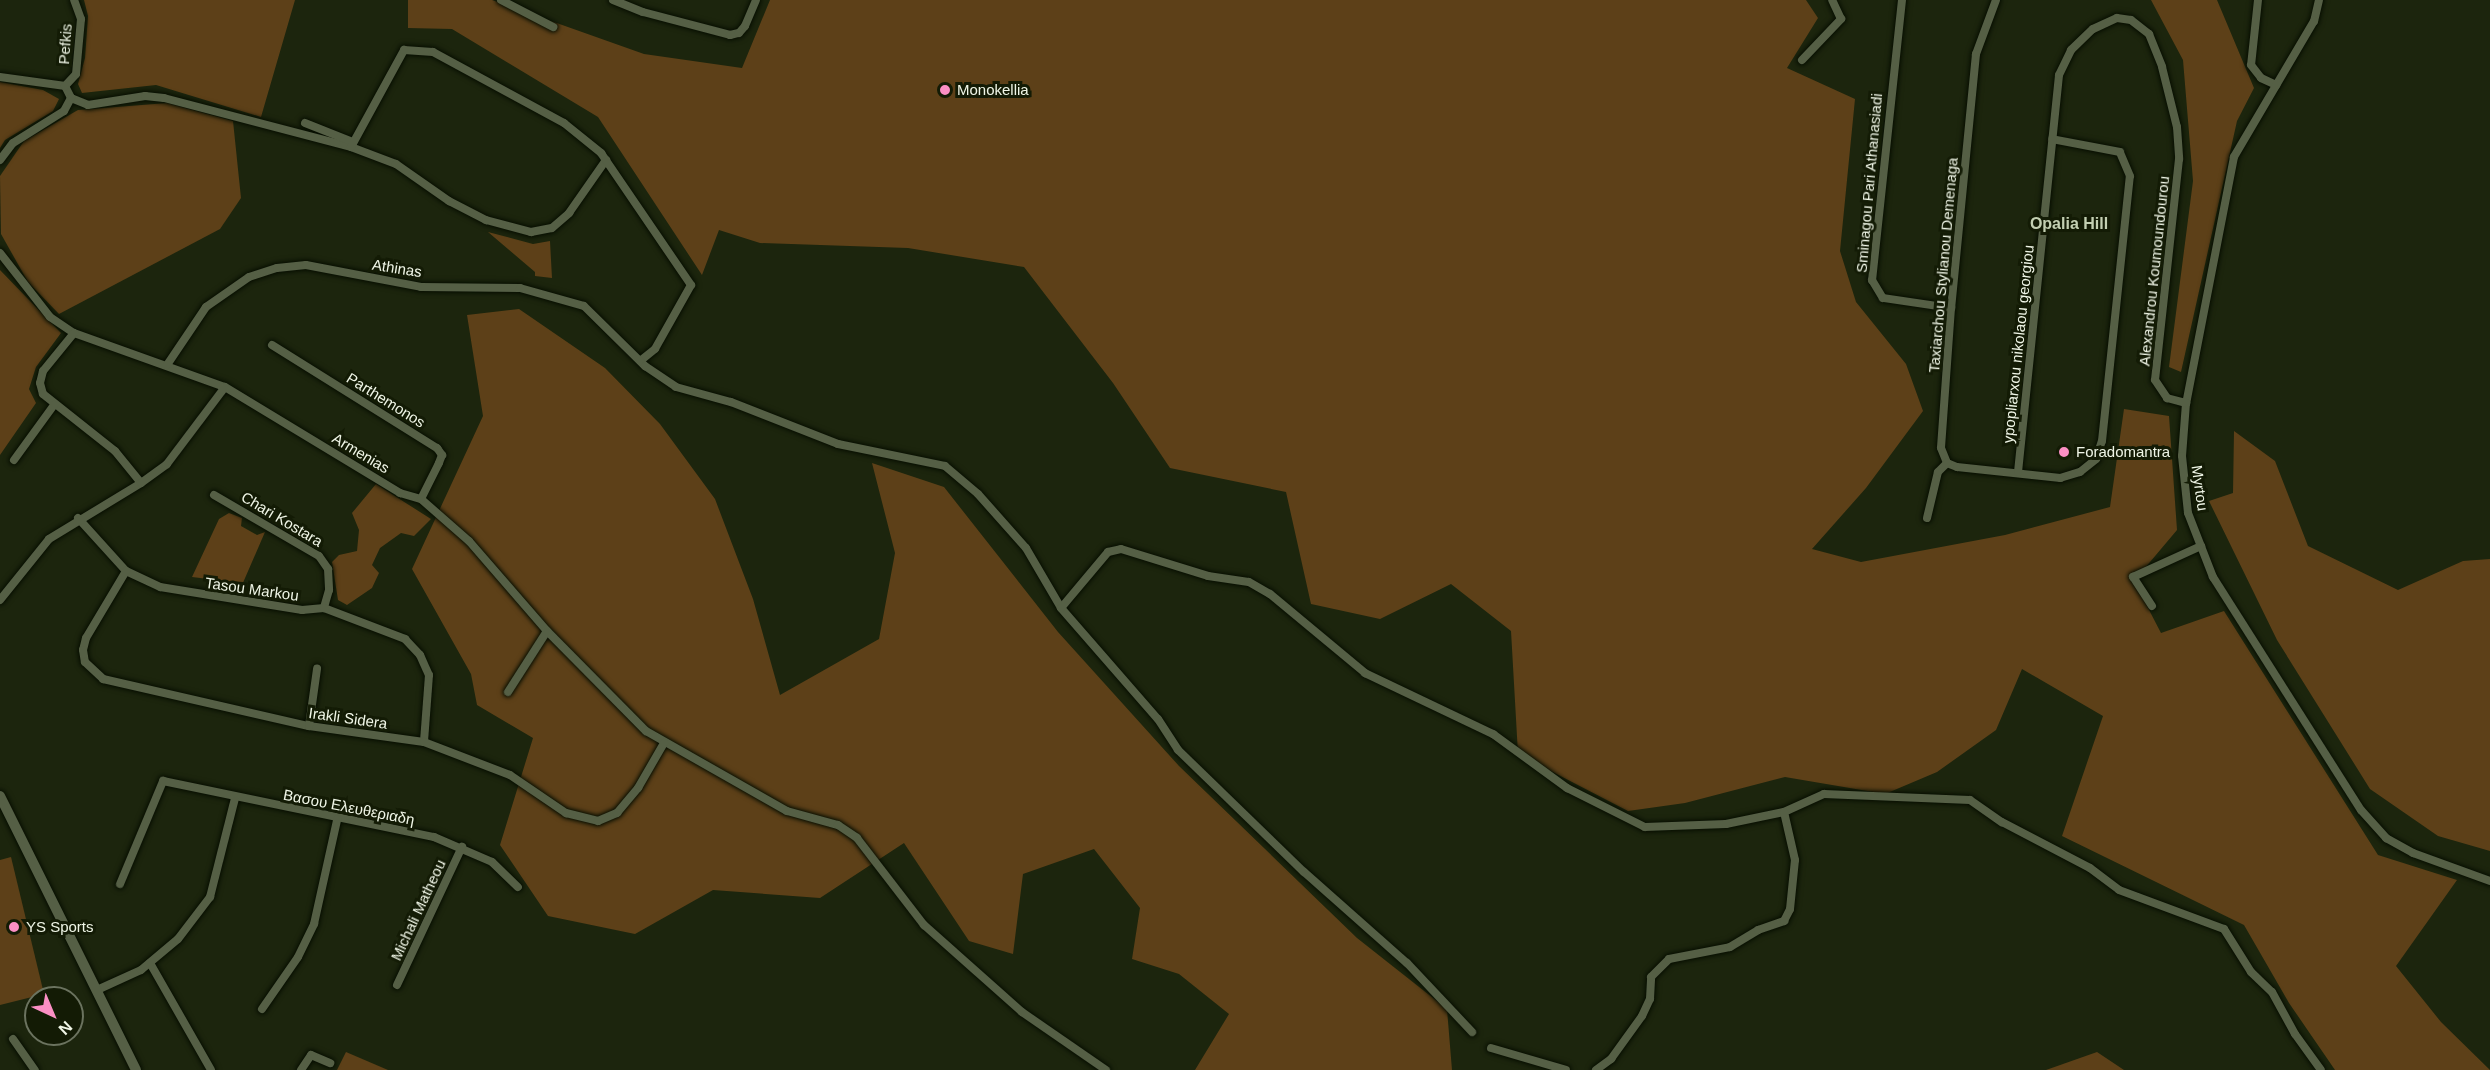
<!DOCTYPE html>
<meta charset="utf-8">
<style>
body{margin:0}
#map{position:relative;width:2490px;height:1070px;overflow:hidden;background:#1c250d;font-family:Helvetica,sans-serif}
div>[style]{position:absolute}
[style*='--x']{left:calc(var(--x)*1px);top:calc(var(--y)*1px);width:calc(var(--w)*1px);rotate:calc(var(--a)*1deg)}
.green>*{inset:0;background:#5d4018}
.roads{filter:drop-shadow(0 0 2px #070e00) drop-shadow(0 0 2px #070e00)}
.street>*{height:8px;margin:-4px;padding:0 4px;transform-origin:4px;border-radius:4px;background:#555f45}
.secondary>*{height:10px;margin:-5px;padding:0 5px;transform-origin:5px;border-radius:5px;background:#555f45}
.dots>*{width:16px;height:16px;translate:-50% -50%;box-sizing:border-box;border:3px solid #131b05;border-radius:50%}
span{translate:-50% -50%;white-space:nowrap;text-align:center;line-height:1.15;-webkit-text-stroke:6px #131b05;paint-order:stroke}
.street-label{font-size:15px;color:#f0f6e7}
.poi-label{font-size:15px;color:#f0f6e7}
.left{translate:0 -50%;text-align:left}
.neighbourhood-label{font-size:16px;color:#c3cfb2;font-weight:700}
.north{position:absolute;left:24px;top:986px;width:60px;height:60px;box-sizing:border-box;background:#131b05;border:2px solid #6b735f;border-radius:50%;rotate:136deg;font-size:16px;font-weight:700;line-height:24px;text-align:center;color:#f0f6e7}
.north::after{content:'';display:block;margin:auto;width:21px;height:27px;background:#fb8fc4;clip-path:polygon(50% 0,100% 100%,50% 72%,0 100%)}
</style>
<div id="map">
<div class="green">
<div style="clip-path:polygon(84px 0,295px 0,261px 117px,156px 85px,82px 93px,78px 84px,85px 58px,88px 16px)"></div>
<div style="clip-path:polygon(408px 0,492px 0,644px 54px,742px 68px,770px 0,1806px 0,1818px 18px,1787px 68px,1855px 99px,1840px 251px,1856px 302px,1906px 364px,1923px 411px,1866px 488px,1812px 549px,1861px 562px,2005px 535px,2110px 507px,2124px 409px,2169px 416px,2177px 530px,2134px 581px,2161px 633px,2224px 611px,2378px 855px,2457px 880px,2396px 966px,2441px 1022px,2490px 1070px,2335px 1070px,2289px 1003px,2244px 925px,2062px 836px,2103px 716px,2022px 669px,1996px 730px,1937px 772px,1885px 794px,1785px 777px,1685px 803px,1628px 811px,1518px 754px,1511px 631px,1451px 584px,1380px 619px,1311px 604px,1286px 492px,1170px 468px,1113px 383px,1024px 267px,908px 248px,760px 243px,719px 230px,702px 275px,598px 117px,452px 29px,408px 28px)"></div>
<div style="clip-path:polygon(2151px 0,2217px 0,2254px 88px,2237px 121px,2181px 372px,2169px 367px,2193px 181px,2183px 60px)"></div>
<div style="clip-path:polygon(0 82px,43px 90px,59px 99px,53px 111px,5px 140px,0 148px)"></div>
<div style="clip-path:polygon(167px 103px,233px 121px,241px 198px,220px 229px,59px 314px,28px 282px,1px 234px,0 176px,24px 141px,78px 110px)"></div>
<div style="clip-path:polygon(488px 232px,533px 244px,550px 241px,552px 278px,535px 276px,535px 272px)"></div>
<div style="clip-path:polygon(0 270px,61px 333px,36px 367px,29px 389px,36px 403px,0 455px)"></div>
<div style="clip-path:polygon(519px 309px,605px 368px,660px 424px,715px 499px,753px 599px,780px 695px,879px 639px,895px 553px,872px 463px,944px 487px,1058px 632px,1179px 766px,1357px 938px,1447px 1009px,1452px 1070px,1195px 1070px,1229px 1014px,1179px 974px,1132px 959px,1140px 908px,1094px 849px,1023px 874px,1013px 954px,969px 941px,904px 843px,820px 898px,713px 890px,635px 934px,548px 916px,500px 845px,533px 738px,477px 705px,471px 674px,412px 569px,483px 416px,467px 315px)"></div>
<div style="clip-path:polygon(2234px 431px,2275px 461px,2308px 546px,2398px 590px,2463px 561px,2490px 559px,2490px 851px,2438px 836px,2370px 789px,2277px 640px,2209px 501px,2233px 493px)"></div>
<div style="clip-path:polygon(376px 484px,431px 519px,414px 536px,401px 533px,380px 548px,372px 565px,379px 573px,372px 588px,347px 605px,338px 600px,332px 562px,339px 555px,357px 551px,359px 530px,352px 513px)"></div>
<div style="clip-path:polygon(229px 513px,242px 518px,241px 526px,257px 535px,265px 532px,239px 592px,222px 590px,217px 580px,192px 577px,219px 519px)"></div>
<div style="clip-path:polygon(11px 857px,44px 994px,0 1005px,0 860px)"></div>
<div style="clip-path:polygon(346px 1052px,388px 1070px,337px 1070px)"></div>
<div style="clip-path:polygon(2097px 1052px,2124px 1070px,2046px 1070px)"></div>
</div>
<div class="roads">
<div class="street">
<div style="--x:501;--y:0;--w:59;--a:27.4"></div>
<div style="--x:613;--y:0;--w:32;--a:22"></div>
<div style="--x:643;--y:12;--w:90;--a:14.8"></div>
<div style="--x:730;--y:35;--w:9;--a:-13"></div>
<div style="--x:739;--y:33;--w:9;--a:-49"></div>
<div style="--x:745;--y:26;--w:28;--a:-67"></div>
<div style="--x:1902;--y:0;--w:282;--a:96.1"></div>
<div style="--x:1872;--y:280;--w:21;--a:59"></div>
<div style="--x:1883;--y:298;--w:69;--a:8.4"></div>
<div style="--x:1996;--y:0;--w:58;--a:110.3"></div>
<div style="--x:1976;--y:54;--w:255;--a:95.6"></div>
<div style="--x:1951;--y:308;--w:140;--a:94.1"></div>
<div style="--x:1941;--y:448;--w:16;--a:68"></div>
<div style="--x:1947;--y:463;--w:11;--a:22"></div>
<div style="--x:1957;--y:467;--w:104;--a:6.1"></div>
<div style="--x:2060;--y:478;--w:21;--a:-17"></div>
<div style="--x:2080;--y:472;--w:21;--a:-39"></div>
<div style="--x:2096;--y:459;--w:19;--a:-72"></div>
<div style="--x:2102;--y:441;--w:266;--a:-84"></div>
<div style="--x:2130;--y:176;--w:26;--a:-113"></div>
<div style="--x:2120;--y:152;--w:69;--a:-169.2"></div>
<div style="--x:2258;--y:0;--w:65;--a:96.1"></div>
<div style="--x:2251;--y:65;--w:16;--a:52"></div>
<div style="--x:2261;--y:78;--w:17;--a:25"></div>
<div style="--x:2319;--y:0;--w:22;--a:103"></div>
<div style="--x:2314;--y:21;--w:158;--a:120.5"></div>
<div style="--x:2234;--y:157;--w:251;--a:101"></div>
<div style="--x:2186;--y:403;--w:53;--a:94.3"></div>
<div style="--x:2182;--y:456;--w:57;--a:84"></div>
<div style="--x:2188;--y:513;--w:69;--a:68.7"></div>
<div style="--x:2213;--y:577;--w:276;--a:57.6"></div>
<div style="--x:2361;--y:810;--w:38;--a:48"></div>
<div style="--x:2386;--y:838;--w:31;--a:29"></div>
<div style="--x:2413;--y:853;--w:82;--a:20"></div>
<div style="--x:1802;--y:60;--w:57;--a:-46.4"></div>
<div style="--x:1841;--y:19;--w:21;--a:-115"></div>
<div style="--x:0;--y:77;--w:66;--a:7.9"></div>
<div style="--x:65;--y:86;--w:13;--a:63"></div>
<div style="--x:71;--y:98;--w:18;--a:22"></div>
<div style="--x:88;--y:105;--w:58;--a:-9"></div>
<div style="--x:145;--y:96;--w:19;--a:6"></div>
<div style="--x:164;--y:98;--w:193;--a:14.7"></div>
<div style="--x:351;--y:147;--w:48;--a:20.7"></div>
<div style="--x:396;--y:164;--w:65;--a:34.9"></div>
<div style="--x:449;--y:201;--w:42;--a:27.2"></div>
<div style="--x:486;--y:220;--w:47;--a:14.9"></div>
<div style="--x:531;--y:232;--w:21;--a:-11"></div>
<div style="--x:552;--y:228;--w:23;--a:-41"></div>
<div style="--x:569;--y:213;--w:65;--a:-55.1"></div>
<div style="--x:65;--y:86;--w:16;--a:-47"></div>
<div style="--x:76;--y:74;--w:55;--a:-84.8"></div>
<div style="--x:81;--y:19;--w:20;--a:-110"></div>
<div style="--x:305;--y:123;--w:52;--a:21.6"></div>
<div style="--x:351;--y:147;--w:111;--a:-61.3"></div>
<div style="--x:404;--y:50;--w:29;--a:4"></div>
<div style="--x:433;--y:52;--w:149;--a:28.5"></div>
<div style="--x:564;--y:123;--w:48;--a:39"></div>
<div style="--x:601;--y:153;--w:160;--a:55.7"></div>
<div style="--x:691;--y:285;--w:73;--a:119.4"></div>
<div style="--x:655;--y:349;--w:19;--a:141"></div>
<div style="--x:0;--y:160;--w:21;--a:-53"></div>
<div style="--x:13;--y:143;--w:60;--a:-32.1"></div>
<div style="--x:64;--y:111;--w:15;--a:-62"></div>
<div style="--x:0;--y:253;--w:81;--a:52"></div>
<div style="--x:50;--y:317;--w:29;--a:34"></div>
<div style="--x:74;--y:333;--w:160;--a:19.7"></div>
<div style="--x:225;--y:387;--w:205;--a:31.2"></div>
<div style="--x:400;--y:493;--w:22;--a:16"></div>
<div style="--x:421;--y:499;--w:64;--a:41.2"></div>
<div style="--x:469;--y:541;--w:119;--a:49.1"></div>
<div style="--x:547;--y:631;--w:141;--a:45.3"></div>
<div style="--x:646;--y:731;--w:162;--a:29.6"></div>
<div style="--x:787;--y:811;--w:53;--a:15.4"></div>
<div style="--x:838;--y:825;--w:23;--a:34"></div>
<div style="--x:857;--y:838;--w:110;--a:52.4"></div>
<div style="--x:924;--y:925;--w:131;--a:41.6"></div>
<div style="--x:1022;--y:1012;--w:102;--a:34.6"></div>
<div style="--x:74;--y:333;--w:49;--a:129.2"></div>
<div style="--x:43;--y:371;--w:12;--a:104"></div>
<div style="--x:40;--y:383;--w:11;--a:75"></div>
<div style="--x:43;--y:394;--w:92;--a:38.4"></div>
<div style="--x:115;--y:451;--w:41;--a:50.9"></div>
<div style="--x:272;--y:345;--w:195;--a:32"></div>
<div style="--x:437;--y:448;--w:9;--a:54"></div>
<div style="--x:442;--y:455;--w:9;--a:111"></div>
<div style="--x:439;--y:463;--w:40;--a:116.6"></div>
<div style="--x:167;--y:365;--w:70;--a:-56.1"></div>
<div style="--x:206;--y:307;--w:52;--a:-34.9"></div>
<div style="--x:249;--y:277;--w:29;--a:-18"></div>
<div style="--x:277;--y:268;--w:29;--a:-6"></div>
<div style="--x:306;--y:265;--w:117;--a:10.8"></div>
<div style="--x:421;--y:287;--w:99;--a:0.6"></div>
<div style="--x:520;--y:288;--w:66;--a:15.7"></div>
<div style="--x:584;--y:306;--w:86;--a:44.5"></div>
<div style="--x:645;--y:366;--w:37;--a:34"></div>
<div style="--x:676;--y:387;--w:57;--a:15.3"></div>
<div style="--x:731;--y:402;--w:115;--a:21.4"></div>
<div style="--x:838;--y:444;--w:109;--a:11.6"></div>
<div style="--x:945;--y:466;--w:43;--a:40.3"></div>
<div style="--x:978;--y:494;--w:72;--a:48.4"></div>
<div style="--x:1026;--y:548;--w:69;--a:59.7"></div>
<div style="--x:1061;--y:608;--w:147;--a:48.9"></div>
<div style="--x:1158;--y:719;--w:37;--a:57"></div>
<div style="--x:1178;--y:750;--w:175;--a:44.1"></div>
<div style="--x:1304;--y:872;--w:137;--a:41.5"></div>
<div style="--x:1407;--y:963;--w:95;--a:46.7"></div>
<div style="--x:14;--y:460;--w:68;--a:-54"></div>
<div style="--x:2018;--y:472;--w:399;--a:-84.1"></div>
<div style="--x:2059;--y:75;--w:28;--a:-64"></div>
<div style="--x:2071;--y:50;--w:30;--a:-44"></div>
<div style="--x:2093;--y:29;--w:26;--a:-25"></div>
<div style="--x:2117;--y:18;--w:14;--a:8"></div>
<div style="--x:2131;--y:20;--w:23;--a:38"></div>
<div style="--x:2149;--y:34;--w:35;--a:68"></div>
<div style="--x:2162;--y:67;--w:62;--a:76"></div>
<div style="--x:2177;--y:127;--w:32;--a:86"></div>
<div style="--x:2179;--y:159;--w:222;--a:96.2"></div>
<div style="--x:2155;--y:380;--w:22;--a:56"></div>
<div style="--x:2167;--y:398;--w:20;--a:15"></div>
<div style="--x:214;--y:495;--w:121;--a:30.2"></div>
<div style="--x:319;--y:556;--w:16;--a:55"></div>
<div style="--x:328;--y:569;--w:21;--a:87"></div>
<div style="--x:329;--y:590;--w:19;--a:106"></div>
<div style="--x:78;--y:518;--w:72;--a:47.8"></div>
<div style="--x:126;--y:571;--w:38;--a:25"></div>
<div style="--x:160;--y:587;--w:144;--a:9.2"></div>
<div style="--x:302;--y:610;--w:22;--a:-5"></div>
<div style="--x:324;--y:608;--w:87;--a:20.9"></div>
<div style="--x:405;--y:639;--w:22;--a:47"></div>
<div style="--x:420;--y:655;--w:22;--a:66"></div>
<div style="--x:429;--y:675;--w:67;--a:94.3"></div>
<div style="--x:1927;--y:518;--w:47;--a:-76.6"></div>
<div style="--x:1938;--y:472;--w:13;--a:-45"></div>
<div style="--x:126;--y:571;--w:78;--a:120.8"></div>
<div style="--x:86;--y:638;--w:12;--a:104"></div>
<div style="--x:83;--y:650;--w:12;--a:81"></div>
<div style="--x:85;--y:662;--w:25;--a:43"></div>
<div style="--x:103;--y:679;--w:211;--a:12.9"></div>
<div style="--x:309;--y:726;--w:116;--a:7.9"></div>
<div style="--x:424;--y:742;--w:92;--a:21"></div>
<div style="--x:510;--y:775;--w:68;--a:34.2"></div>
<div style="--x:566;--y:813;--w:33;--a:14"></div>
<div style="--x:598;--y:821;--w:21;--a:-23"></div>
<div style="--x:617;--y:813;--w:33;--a:-50"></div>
<div style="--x:638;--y:788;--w:52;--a:-60"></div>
<div style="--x:0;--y:600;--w:78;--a:-51.2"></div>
<div style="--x:49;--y:539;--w:108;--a:-31.3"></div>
<div style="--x:141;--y:483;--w:32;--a:-36"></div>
<div style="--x:167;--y:464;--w:96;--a:-53"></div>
<div style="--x:2152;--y:606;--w:35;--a:-123"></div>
<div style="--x:2133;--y:577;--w:75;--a:-24.5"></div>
<div style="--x:1061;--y:608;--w:73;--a:-50"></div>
<div style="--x:1108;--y:552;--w:13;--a:-13"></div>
<div style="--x:1121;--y:549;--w:91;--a:17.2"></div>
<div style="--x:1208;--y:576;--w:41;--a:8.3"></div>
<div style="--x:1249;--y:582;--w:24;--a:30"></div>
<div style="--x:1270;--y:594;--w:124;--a:39.7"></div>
<div style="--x:1365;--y:673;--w:142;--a:25.5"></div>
<div style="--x:1493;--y:734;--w:92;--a:36.1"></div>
<div style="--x:1567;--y:788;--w:87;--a:26.6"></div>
<div style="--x:1645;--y:827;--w:81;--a:-2.1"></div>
<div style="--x:1726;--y:824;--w:59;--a:-11.7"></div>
<div style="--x:1784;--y:812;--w:44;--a:-24.2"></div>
<div style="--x:1824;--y:794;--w:146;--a:2.4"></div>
<div style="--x:1970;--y:800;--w:39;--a:35"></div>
<div style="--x:2002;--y:822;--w:99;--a:27.6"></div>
<div style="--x:2090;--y:868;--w:36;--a:37"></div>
<div style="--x:2119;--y:890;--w:112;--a:20.4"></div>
<div style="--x:2224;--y:929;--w:51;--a:57.9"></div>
<div style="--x:2251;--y:972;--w:29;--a:44"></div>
<div style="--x:2272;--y:992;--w:48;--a:61.3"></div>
<div style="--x:2295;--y:1034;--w:44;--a:54.2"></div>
<div style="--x:508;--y:692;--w:72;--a:-57.4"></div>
<div style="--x:309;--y:726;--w:58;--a:-82"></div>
<div style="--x:120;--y:884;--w:112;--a:-67.3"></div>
<div style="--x:163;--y:781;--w:277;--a:11.7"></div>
<div style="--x:434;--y:837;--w:63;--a:23.3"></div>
<div style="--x:492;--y:862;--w:36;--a:44"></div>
<div style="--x:150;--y:963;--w:123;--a:60.3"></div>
<div style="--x:397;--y:985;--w:153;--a:-64.8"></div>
<div style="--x:97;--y:990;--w:48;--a:-24.4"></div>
<div style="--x:141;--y:970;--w:48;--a:-40"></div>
<div style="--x:178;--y:939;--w:53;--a:-52.7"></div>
<div style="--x:210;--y:897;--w:102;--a:-75.8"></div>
<div style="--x:262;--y:1009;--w:63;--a:-55.3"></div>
<div style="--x:298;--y:957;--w:37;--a:-64"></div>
<div style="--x:314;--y:924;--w:107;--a:-77.5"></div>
<div style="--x:13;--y:1039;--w:38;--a:55"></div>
<div style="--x:1491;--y:1048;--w:78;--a:16.3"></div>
<div style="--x:301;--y:1070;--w:18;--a:-56"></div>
<div style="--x:311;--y:1055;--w:21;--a:23"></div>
<div style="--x:1596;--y:1070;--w:19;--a:-36"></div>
<div style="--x:1611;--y:1059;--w:53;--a:-54.2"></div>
<div style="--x:1642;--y:1016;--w:19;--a:-65"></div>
<div style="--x:1650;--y:999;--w:22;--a:-87"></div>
<div style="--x:1651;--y:977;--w:25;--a:-45"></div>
<div style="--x:1669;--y:959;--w:62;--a:-11.1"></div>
<div style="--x:1730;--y:947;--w:33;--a:-31"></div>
<div style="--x:1758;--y:930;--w:28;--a:-19"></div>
<div style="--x:1784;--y:921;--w:13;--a:-63"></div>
<div style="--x:1790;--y:909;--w:49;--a:-84.2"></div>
<div style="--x:1795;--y:860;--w:49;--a:-102.9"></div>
</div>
<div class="secondary">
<div style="--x:0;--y:796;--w:306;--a:63.6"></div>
</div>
</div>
<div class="dots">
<div style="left:945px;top:90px;background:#fb8fc4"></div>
<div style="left:2064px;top:452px;background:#fb8fc4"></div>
<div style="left:14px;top:927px;background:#fb8fc4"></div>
</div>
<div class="street-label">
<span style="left:65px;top:44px;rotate:-86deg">Pefkis</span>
<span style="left:1869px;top:183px;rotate:-85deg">Sminagou Pari Athanasiadi</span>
<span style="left:1943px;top:265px;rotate:-85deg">Taxiarchou Stylianou Demenaga</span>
<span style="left:397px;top:268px;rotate:9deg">Athinas</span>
<span style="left:2154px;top:271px;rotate:-84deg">Alexandrou Koumoundourou</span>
<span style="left:2018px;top:344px;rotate:-84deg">ypopliarxou nikolaou georgiou</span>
<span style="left:386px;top:400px;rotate:32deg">Parthemonos</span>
<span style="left:361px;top:453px;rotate:31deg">Armenias</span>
<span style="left:2200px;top:488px;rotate:82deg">Myrtou</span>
<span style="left:282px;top:519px;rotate:31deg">Chari Kostara</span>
<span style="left:252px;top:589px;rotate:8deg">Tasou Markou</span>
<span style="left:348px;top:718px;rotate:8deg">Irakli Sidera</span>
<span style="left:349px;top:807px;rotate:11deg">Βασου Ελευθεριαδη</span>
<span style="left:418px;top:910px;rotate:-65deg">Michali Matheou</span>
</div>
<div class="poi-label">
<span class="left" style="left:957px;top:90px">Monokellia</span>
<span class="left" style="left:2076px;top:452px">Foradomantra</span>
<span class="left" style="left:26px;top:927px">YS Sports</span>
</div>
<div class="neighbourhood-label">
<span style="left:2069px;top:224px">Opalia Hill</span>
</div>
<div class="north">N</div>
</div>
